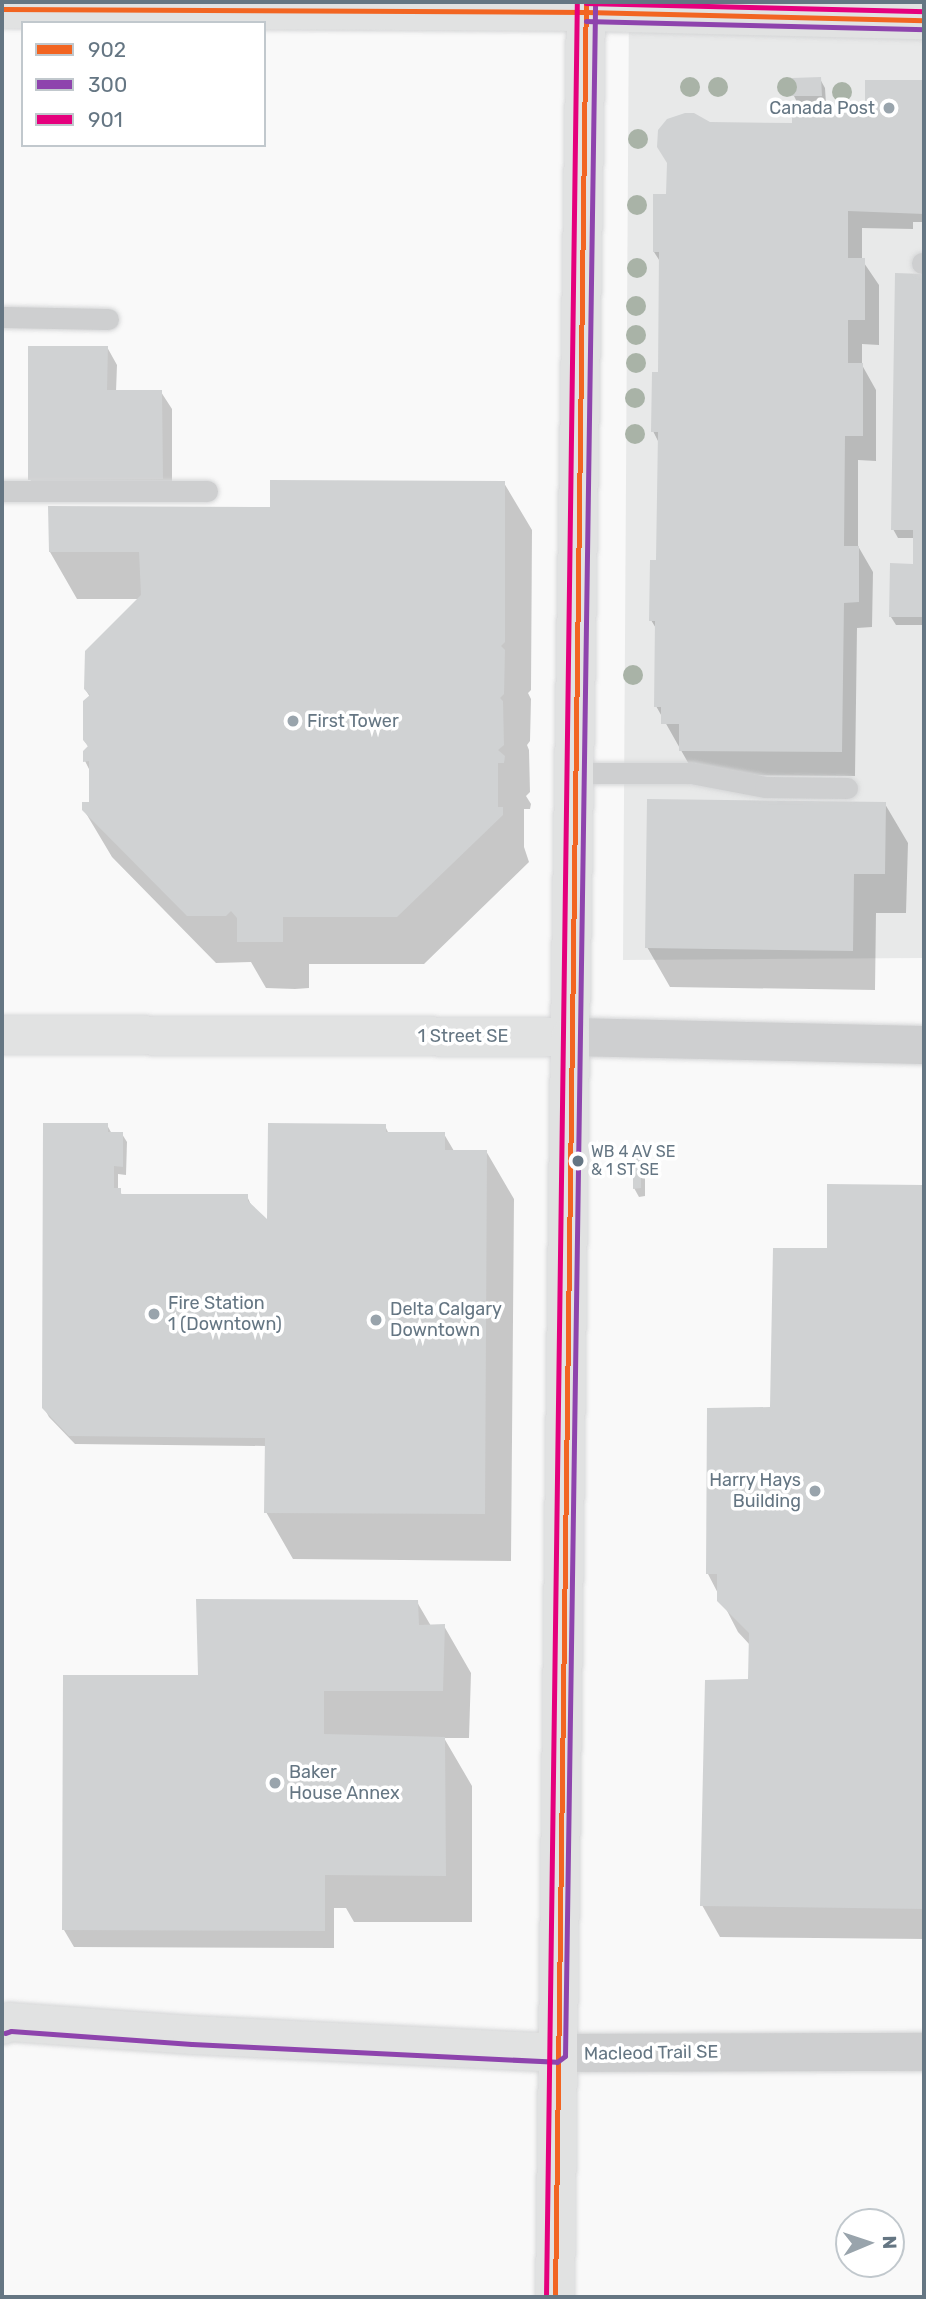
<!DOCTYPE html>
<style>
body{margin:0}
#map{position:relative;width:926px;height:2299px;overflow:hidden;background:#f9f9f9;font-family:Rubik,sans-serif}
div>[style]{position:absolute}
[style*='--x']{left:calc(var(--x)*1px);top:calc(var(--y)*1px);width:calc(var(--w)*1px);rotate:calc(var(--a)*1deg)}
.built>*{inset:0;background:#e8e9e9}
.shadow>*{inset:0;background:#0003}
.building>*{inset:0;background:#d0d2d3}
.roads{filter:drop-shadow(0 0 2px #d5d6d7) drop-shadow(0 0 2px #d5d6d7)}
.service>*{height:21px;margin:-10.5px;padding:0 10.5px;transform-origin:10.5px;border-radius:10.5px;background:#cecfd0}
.minor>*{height:38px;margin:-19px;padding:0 19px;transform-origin:19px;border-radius:19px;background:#cecfd0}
.secondary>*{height:38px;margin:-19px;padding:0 19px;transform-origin:19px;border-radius:19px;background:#e1e2e2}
.primary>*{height:38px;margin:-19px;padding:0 19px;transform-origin:19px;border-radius:19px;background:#e1e2e2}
.bus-1>*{height:5px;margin:-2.5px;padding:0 2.5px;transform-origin:2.5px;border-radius:2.5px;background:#f26522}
.bus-2>*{height:5px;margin:-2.5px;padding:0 2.5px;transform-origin:2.5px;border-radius:2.5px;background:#8e44ad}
.bus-3>*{height:5px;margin:-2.5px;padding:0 2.5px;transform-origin:2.5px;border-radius:2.5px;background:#e5007d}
.trees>*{width:20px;height:20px;margin:-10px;border-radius:50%;background:#a9b3a7}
.dots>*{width:19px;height:19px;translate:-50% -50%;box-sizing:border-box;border:4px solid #fff;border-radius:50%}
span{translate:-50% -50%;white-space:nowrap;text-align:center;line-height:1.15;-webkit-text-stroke:7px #fff;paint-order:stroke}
.bus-label{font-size:16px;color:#657683}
.left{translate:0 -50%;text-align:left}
.poi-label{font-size:18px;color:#657683}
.right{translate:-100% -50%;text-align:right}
.street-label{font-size:18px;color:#657683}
.frame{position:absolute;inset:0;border:4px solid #657683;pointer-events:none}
.legend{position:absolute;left:21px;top:21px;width:245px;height:126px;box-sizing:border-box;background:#fff;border:2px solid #c1c8cd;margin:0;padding:9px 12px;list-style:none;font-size:21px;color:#657683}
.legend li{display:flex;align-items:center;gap:14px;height:35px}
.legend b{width:35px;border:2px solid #c1c8cd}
.north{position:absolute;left:835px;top:2208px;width:70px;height:70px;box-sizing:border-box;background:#fff;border:2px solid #c1c8cd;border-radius:50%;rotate:88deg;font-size:19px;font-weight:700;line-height:28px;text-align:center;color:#657683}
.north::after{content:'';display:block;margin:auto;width:24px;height:32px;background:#99a4ac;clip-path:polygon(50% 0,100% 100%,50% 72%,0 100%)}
</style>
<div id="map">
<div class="built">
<div style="clip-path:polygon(629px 2px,924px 2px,924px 958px,623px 960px)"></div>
</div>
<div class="shadow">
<div style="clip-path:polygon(820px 79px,825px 88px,826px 104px,798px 104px,794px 96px)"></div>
<div style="clip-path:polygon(867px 82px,924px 82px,924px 222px,913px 222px,913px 229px,862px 228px,862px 260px,879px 285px,879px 345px,862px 344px,862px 365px,876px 390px,876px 461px,858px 460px,858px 546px,873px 572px,872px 627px,857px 628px,855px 776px,695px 775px,656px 706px,657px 630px,651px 620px,658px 562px,659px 443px,653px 431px,660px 374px,661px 263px,654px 252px,668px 196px,710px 124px,794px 125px,867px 112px)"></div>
<div style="clip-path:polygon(896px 275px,924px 276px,924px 625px,896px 625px,891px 617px,915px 565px,915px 538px,898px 538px,893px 529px)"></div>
<div style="clip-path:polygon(107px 347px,117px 365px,116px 392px,161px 392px,172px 409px,172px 496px,40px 497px,30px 479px)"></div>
<div style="clip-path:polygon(504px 483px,532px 530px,531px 690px,528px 693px,531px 699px,530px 741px,527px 745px,529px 750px,530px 792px,526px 796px,531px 804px,530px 809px,524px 809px,524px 847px,529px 862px,424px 964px,309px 964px,309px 988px,295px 989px,266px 988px,251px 962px,216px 963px,112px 857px,84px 810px,91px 804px,90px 771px,85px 761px,89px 748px,84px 740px,90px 697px,85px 689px,139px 599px,77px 599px,50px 552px,271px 509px)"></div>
<div style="clip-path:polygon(885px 804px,908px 843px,906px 913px,876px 913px,875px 990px,670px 987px,647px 947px)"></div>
<div style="clip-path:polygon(107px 1125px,112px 1134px,122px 1134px,127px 1142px,126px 1175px,118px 1174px,118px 1189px,123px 1196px,247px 1196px,252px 1207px,268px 1223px,385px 1126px,389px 1134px,444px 1134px,454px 1151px,486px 1151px,514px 1199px,511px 1561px,293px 1559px,266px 1512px,266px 1446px,75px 1444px,49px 1417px,44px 1408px)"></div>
<div style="clip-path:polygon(640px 1154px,645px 1163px,645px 1196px,639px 1197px,634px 1188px)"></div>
<div style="clip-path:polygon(829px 1186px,924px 1187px,924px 1939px,720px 1937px,702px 1905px,750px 1681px,750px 1645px,738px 1632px,708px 1574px,772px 1409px,828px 1250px)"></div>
<div style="clip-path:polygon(417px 1602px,431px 1626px,444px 1626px,471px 1673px,469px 1738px,444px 1738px,472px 1786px,472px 1922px,354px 1922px,346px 1908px,334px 1908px,334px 1948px,74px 1947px,64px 1930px,200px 1677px)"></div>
</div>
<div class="building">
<div style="clip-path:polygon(821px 77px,822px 96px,792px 96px,792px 78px)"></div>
<div style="clip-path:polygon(865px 80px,924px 80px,924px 214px,848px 211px,848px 258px,865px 258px,865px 320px,848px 320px,848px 363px,863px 363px,863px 436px,845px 436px,844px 546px,859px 546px,859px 602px,844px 603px,842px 752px,679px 751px,679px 724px,661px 724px,661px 707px,654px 707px,655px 621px,649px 621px,650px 560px,656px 560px,658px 432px,651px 432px,652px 372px,658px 372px,659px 252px,653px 252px,653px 194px,666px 194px,667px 163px,657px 147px,658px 130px,667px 119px,685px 113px,694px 113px,710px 122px,792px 123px,792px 113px,848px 113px,848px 109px,865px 110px)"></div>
<div style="clip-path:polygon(895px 273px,924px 274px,924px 617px,889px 617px,890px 563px,913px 564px,913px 530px,891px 530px)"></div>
<div style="clip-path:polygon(28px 346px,108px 346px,107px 390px,162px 390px,163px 479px,28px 480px)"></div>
<div style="clip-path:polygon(270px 480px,505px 481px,505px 642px,501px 646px,505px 650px,504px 694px,500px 698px,503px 701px,504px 745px,498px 750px,505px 756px,504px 763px,498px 763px,498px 807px,503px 807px,503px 815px,397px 917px,283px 917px,283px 942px,237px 942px,237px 918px,231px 911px,226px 916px,187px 916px,82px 810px,82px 802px,89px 802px,89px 761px,83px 762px,83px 751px,88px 746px,83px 740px,83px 701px,90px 695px,84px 689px,85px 651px,141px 595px,139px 552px,49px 552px,48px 506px,270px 507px)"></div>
<div style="clip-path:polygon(647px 799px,886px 802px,885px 874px,854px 874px,853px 951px,645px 948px)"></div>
<div style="clip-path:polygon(43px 1123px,108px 1123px,108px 1132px,123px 1132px,123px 1167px,114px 1166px,114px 1188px,121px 1188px,121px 1194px,248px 1194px,248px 1201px,267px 1219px,268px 1123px,386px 1124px,386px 1132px,445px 1132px,445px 1150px,487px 1150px,485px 1514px,264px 1513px,265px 1438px,69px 1436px,42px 1408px)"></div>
<div style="clip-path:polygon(633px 1153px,641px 1153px,641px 1188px,633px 1189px)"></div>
<div style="clip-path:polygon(827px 1184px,924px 1185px,924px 1909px,700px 1906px,705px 1680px,748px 1679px,749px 1633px,717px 1601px,717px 1574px,706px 1574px,707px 1408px,770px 1407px,773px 1248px,827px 1248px)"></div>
<div style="clip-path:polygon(196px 1599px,418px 1600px,419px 1625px,445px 1624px,443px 1691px,324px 1691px,324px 1734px,445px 1737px,446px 1876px,325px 1875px,325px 1931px,62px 1930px,63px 1675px,198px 1675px)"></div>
</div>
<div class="roads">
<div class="service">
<div style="--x:922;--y:263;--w:2;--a:0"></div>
<div style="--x:2;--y:317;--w:106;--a:1.1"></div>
<div style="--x:2;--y:491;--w:205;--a:0"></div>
<div style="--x:574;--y:773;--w:117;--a:0"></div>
<div style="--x:691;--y:773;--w:75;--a:10.7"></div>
<div style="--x:765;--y:787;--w:82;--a:0.7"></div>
</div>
<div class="minor">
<div style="--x:570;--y:1037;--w:354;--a:1.3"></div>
<div style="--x:557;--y:2053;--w:367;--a:-0.2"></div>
</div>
<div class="secondary">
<div style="--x:2;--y:9;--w:584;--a:0.29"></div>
<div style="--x:586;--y:12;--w:338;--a:1.4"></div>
<div style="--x:570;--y:1037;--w:1035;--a:-89.11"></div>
<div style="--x:2;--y:2025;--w:9;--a:-21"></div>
<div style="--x:10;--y:2022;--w:182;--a:4.1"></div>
<div style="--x:192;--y:2035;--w:365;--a:2.8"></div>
</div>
<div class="primary">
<div style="--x:2;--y:1035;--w:568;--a:0.2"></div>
<div style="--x:570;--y:1037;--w:1260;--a:90.68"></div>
</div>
</div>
<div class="bus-1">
<div style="--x:2;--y:9;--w:584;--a:0.29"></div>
<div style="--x:586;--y:12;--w:338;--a:1.4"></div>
<div style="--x:555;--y:2297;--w:2295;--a:-89.23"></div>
</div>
<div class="bus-2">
<div style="--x:586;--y:21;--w:338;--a:1.4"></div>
<div style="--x:5;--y:2033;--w:6;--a:-18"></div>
<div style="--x:11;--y:2031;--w:181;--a:4.1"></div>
<div style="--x:192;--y:2044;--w:365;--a:2.8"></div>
<div style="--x:557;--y:2062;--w:10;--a:-37"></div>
<div style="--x:565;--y:2056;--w:2054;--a:-89.16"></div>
</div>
<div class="bus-3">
<div style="--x:586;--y:3;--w:338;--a:1.4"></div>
<div style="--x:546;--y:2297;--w:2295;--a:-89.23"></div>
</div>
<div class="trees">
<div style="left:690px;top:87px"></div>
<div style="left:718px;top:87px"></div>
<div style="left:787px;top:87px"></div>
<div style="left:842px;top:92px"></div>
<div style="left:638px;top:139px"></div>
<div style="left:637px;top:205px"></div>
<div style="left:637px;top:268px"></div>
<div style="left:636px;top:306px"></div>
<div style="left:636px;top:335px"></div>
<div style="left:636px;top:363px"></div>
<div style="left:635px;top:398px"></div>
<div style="left:635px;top:434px"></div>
<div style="left:633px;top:675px"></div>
</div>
<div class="dots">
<div style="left:889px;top:108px;background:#99a4ac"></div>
<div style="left:293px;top:721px;background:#99a4ac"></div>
<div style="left:578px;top:1161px;background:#657683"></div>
<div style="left:154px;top:1314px;background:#99a4ac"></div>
<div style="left:376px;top:1320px;background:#99a4ac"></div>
<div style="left:815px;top:1491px;background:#99a4ac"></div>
<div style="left:275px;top:1783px;background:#99a4ac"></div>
</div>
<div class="bus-label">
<span class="left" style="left:591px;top:1161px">WB 4 AV SE<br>&amp; 1 ST SE</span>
</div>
<div class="poi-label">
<span class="right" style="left:875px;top:108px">Canada Post</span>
<span class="left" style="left:307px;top:721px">First Tower</span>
<span class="left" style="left:168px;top:1314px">Fire Station<br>1 (Downtown)</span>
<span class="left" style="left:390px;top:1320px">Delta Calgary<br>Downtown</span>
<span class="right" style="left:801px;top:1491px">Harry Hays<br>Building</span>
<span class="left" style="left:289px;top:1783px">Baker<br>House Annex</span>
</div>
<div class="street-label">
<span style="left:463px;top:1036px">1 Street SE</span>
<span style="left:651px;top:2053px;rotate:-1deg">Macleod Trail SE</span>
</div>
<div class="frame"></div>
<ul class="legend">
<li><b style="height:9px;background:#f26522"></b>902</li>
<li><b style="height:9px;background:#8e44ad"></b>300</li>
<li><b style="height:9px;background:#e5007d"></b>901</li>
</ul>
<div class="north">N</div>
</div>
